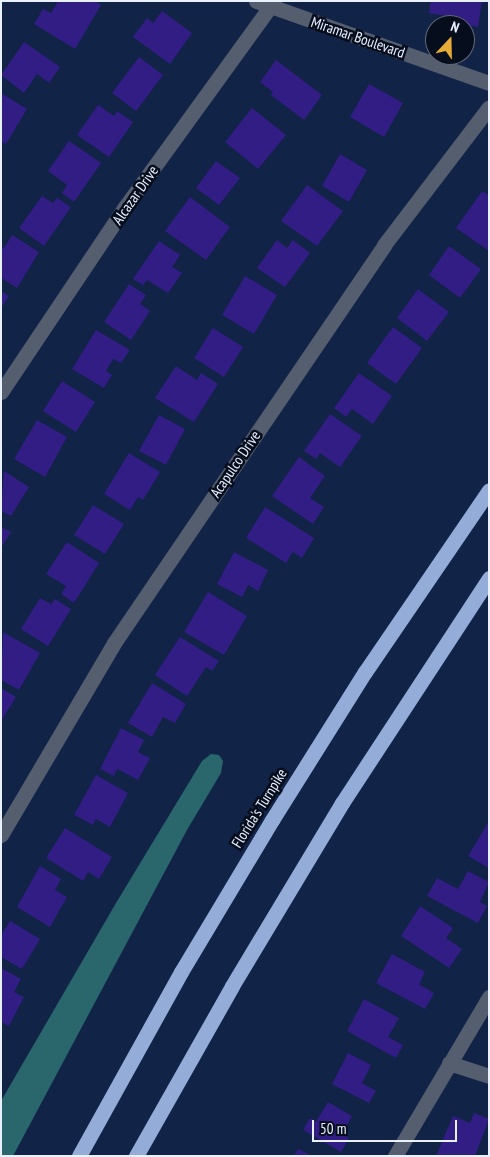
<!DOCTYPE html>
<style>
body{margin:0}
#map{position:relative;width:490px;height:1157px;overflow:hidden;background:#112346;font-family:"PT Sans Narrow",sans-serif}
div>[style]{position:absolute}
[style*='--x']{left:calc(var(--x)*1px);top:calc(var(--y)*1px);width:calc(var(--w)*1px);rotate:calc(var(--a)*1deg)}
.water>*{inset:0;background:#29676c}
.building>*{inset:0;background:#311d84}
.street>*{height:15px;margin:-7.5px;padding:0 7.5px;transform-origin:7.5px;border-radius:7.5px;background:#545e6f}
.highway>*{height:15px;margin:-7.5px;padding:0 7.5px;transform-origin:7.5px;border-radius:7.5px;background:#94acd8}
span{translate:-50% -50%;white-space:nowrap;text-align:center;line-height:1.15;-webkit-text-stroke:5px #060d1d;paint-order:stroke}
.street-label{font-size:15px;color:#e9f1ff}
.frame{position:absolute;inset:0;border:2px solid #e9f1ff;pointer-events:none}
.north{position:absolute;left:425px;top:15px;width:50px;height:50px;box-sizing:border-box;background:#060d1d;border:1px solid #616877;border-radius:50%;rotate:21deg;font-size:14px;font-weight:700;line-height:20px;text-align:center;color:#e9f1ff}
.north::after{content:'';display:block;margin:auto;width:18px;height:22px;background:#e5ad35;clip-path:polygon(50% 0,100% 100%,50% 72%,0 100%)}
.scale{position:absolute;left:312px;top:1120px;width:145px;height:22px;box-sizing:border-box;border:2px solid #e9f1ff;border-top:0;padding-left:6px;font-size:15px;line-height:18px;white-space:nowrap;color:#e9f1ff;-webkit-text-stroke:4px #060d1d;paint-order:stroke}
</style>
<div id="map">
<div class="water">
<div style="clip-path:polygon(211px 754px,219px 755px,223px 761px,221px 773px,187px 830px,13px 1156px,1px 1156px,1px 1101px,116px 903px,202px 761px)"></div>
</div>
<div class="building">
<div style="clip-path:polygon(58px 1px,95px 1px,101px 5px,75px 49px,34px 24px,43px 9px,51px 13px)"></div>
<div style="clip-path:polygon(431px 1px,482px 1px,478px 27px,462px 24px,463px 19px,429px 13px)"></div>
<div style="clip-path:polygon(162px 11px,192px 33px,170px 64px,133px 37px,147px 18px,153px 23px)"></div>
<div style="clip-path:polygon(24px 42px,60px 67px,49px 83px,37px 74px,24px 93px,1px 75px)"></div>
<div style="clip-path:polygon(139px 57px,163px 75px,136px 111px,112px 93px)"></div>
<div style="clip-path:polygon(276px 60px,322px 95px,304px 120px,271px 95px,273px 92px,260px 82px)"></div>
<div style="clip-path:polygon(369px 84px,403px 103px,384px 137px,350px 117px)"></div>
<div style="clip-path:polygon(1px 93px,27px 109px,6px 144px,1px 141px)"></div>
<div style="clip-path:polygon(98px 105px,114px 116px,117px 111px,133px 122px,109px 157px,77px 135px)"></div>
<div style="clip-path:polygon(252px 108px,286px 135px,258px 169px,225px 142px)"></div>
<div style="clip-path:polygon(69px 141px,101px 163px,74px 202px,62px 193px,67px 185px,48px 171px)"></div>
<div style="clip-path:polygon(340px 154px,367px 170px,349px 202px,322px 186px)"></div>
<div style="clip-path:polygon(216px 161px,240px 178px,219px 205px,196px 188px)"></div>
<div style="clip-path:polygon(307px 185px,343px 211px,317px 246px,281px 221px)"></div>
<div style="clip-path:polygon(482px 191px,489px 195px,489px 251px,456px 228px)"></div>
<div style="clip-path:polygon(42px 196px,53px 203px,57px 198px,71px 207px,44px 246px,19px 228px)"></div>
<div style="clip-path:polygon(190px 197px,230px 227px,206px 260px,165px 231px)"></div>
<div style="clip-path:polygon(12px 235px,39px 252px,17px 288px,1px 278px,1px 247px,4px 248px)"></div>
<div style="clip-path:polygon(277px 240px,287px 248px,293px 240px,310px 253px,285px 287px,257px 268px)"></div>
<div style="clip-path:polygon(159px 241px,180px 255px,172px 267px,182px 273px,168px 293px,147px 280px,143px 285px,133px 279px)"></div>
<div style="clip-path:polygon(449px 246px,481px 269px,460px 298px,429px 275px)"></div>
<div style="clip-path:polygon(245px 276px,277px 295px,254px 334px,222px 315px)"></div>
<div style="clip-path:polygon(129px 284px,146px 295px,140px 304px,150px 311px,131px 340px,104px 322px)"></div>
<div style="clip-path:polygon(418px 289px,449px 312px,427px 341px,397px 318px)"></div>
<div style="clip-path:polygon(1px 291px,9px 296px,1px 308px)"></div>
<div style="clip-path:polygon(393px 327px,422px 348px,396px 384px,367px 363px)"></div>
<div style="clip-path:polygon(213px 328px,243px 347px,224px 377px,194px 358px)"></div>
<div style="clip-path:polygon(96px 330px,130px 350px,121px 363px,113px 359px,106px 371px,112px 375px,104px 388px,72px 369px)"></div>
<div style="clip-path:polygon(176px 366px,197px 380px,201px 373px,218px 384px,194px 422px,155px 398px)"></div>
<div style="clip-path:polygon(359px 373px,392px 396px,373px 424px,352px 409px,346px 417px,334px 408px)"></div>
<div style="clip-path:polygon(62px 381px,95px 402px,76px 432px,43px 411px)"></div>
<div style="clip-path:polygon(330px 414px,362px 436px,340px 467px,320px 453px,316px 459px,304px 451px)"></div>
<div style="clip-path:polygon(159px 415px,185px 429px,166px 465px,139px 451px)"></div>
<div style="clip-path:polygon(37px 420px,67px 437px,45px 477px,14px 459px)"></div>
<div style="clip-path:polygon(129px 453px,160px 472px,143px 500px,138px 497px,130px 510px,104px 494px)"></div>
<div style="clip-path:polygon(299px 457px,325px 476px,310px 498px,324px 507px,313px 524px,272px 496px)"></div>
<div style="clip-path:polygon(4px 471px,29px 487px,11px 516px,1px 511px)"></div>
<div style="clip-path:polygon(93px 505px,124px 524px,105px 554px,74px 535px)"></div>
<div style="clip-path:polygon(265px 507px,314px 538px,302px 558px,293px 552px,286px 563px,246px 538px)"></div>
<div style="clip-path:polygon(1px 527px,11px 532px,1px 548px)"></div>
<div style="clip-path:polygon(67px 542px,99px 563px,74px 603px,61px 594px,66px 586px,46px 574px)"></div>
<div style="clip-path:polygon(234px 552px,268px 570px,258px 591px,248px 585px,242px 597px,217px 584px)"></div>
<div style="clip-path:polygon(208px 592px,247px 616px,224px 655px,184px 632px)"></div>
<div style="clip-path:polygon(40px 598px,51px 604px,55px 599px,71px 609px,48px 646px,21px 629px)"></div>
<div style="clip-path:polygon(3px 632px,40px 653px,19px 690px,1px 680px)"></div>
<div style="clip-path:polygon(180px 637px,219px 661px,212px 671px,206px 667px,187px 696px,155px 675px)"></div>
<div style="clip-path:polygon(152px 683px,186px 704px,175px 723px,163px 717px,152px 737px,128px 723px)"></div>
<div style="clip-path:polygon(1px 688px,16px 697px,1px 721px)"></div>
<div style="clip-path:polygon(121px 728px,144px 740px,138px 752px,150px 758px,138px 780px,117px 769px,114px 776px,100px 769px)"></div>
<div style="clip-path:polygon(96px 775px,128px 793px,110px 827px,96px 819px,93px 825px,74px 815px)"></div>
<div style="clip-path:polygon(489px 821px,489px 868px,468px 856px)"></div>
<div style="clip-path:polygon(65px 828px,112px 857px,99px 879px,88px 872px,83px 881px,46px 858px)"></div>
<div style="clip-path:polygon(40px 866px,61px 879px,55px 890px,67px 897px,50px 927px,17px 907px)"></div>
<div style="clip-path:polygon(468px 871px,489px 882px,480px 902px,487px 906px,478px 923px,427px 896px,437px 878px,458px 889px)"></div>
<div style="clip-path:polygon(420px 906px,453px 928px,446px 938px,462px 949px,449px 968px,401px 936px)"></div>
<div style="clip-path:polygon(10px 921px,40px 939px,22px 969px,1px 957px,1px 935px)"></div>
<div style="clip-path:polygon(392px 954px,425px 972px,419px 984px,434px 993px,425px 1009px,376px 983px)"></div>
<div style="clip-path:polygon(1px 968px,21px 979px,14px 992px,24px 997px,9px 1026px,1px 1022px)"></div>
<div style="clip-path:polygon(364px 999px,399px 1018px,388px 1037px,403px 1045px,396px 1058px,347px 1031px)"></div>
<div style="clip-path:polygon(348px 1053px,371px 1065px,362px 1083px,376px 1091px,369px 1103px,332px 1084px)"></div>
<div style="clip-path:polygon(328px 1102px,352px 1116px,342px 1134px,349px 1138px,341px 1152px,303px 1130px,310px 1118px,316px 1122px)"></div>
<div style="clip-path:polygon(474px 1113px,489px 1119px,475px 1156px,436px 1156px,453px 1116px,470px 1123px)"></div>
<div style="clip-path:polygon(298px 1149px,312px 1156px,294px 1156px)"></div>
</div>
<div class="street">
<div style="--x:256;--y:1;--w:247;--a:19.4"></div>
<div style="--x:1;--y:392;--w:223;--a:-56.2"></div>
<div style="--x:125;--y:207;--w:254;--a:-54.1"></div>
<div style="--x:1;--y:835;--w:223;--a:-59.5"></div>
<div style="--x:114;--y:643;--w:481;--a:-55.8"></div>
<div style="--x:384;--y:245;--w:173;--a:-52.7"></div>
<div style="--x:449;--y:1063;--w:42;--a:18"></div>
<div style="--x:395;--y:1156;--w:185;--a:-59.4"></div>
</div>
<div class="highway">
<div style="--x:79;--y:1156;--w:210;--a:-61"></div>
<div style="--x:181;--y:972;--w:177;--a:-59.1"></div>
<div style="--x:272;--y:820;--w:175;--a:-57.9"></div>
<div style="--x:365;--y:672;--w:220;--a:-55.7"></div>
<div style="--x:136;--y:1156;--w:195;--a:-60.5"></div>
<div style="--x:232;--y:986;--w:214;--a:-59"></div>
<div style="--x:342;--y:803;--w:269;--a:-56.8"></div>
</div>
<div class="street-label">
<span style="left:358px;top:37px;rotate:19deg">Miramar Boulevard</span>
<span style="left:135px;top:195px;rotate:-55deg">Alcazar Drive</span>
<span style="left:235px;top:464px;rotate:-56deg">Acapulco Drive</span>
<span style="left:259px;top:808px;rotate:-58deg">Florida's Turnpike</span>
</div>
<div class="frame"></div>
<div class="north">N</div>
<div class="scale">50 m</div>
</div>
